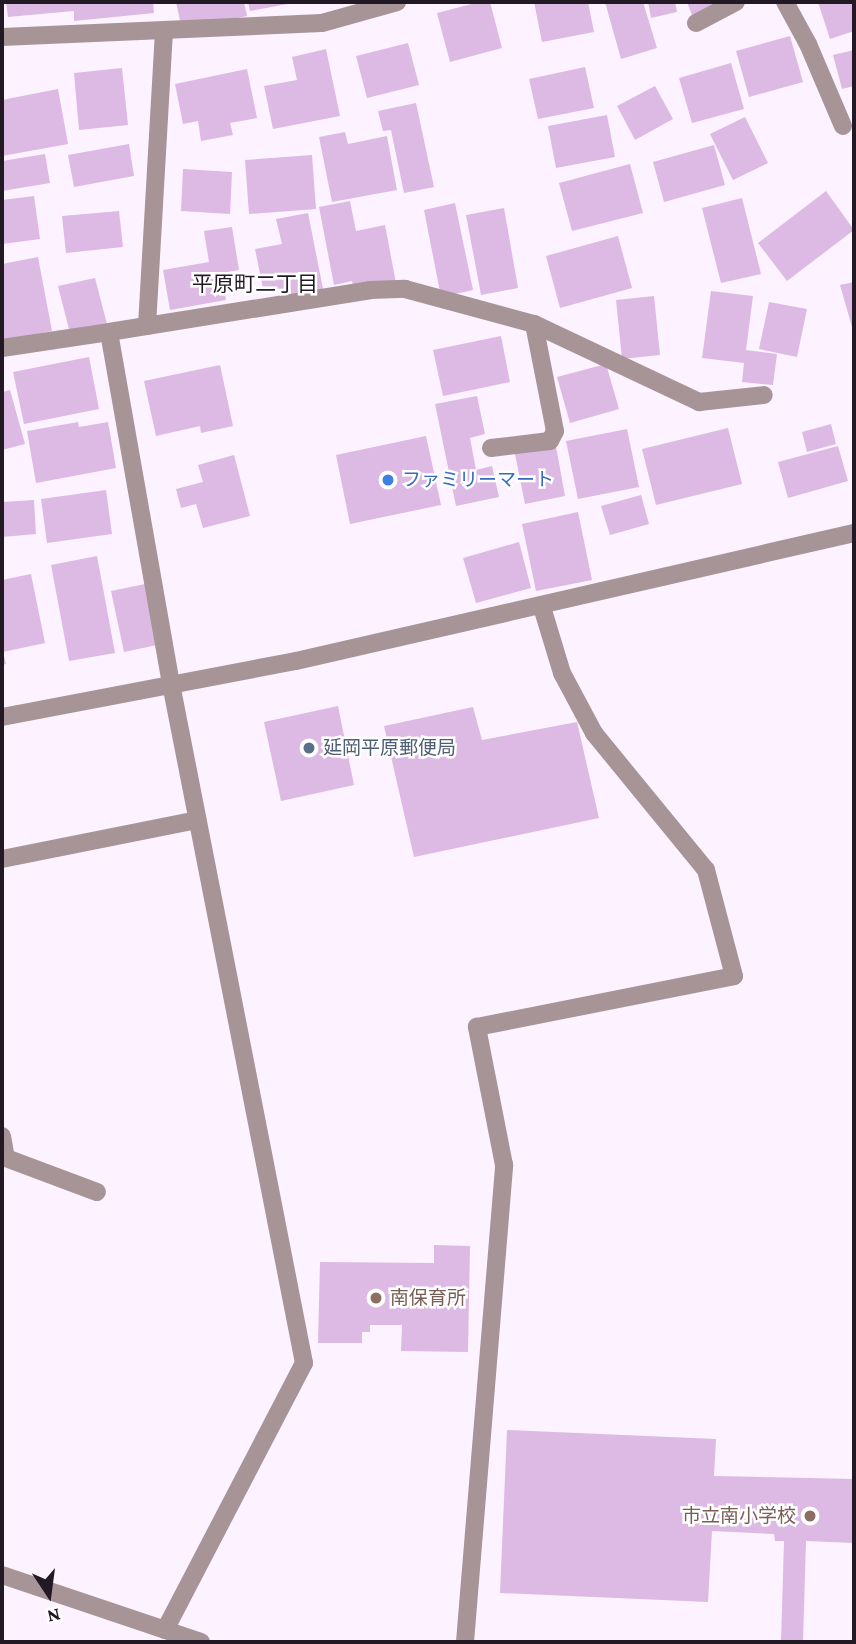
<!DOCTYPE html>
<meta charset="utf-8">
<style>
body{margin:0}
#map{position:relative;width:856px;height:1644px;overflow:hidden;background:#fdf2ff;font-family:"Crimson Pro","Noto Sans JP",serif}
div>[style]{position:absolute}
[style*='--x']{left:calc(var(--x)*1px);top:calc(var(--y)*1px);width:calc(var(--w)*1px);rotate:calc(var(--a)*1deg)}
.building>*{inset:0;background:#dcbae4}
.minor>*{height:18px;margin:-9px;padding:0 9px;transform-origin:9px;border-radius:9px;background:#a69496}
.tertiary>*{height:18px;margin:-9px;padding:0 9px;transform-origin:9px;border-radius:9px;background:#a69496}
.dots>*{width:19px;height:19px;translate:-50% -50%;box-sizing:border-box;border:4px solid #fff;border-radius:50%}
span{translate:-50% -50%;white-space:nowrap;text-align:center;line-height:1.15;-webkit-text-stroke:5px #fff;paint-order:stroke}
.shop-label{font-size:19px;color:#366cbe}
.left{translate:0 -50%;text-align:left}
.service-label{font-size:19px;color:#4e5e75}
.education-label{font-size:19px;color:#785e54}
.right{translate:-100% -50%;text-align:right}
.neighbourhood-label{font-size:21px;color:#221924}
.frame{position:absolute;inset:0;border:4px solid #221924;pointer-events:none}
.north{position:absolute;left:14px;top:1560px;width:70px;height:70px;-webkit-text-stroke:5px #fff;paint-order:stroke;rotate:167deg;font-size:19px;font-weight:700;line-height:28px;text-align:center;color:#221924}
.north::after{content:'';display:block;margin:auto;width:24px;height:32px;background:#221924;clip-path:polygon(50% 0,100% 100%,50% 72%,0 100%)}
</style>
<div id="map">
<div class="building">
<div style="clip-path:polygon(6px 2px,153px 2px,154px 13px,74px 21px,74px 11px,8px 17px)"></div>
<div style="clip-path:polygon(176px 2px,244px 2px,247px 16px,182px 30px)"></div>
<div style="clip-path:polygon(248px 2px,293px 2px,293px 3px,250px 11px)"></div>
<div style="clip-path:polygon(479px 2px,490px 2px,502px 48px,450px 62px,437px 13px)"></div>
<div style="clip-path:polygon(534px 2px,588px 2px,594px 32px,542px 42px)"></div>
<div style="clip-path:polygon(605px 2px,643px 2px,657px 48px,621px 59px)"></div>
<div style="clip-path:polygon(648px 2px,675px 2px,677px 12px,651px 18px)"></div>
<div style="clip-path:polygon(687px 2px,724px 2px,692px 15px)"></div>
<div style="clip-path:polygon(818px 2px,854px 2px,854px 31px,830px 39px)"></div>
<div style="clip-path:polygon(790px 36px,803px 82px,749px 97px,736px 51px)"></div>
<div style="clip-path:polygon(408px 43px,419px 85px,367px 98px,356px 56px)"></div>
<div style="clip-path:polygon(326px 49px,340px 116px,273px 129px,264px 86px,297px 80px,292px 57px)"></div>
<div style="clip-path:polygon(854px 50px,854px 86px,842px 89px,833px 55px)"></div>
<div style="clip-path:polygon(731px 63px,744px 109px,692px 123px,679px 78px)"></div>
<div style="clip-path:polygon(585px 67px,594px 108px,538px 119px,529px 79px)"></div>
<div style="clip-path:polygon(122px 68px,128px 125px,79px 130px,74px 73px)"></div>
<div style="clip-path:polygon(247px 69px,257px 118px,230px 123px,233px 135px,201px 141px,198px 121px,183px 124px,175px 84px)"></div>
<div style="clip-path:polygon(655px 86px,673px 119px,635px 140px,617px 106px)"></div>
<div style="clip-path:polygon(58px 89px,68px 144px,2px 156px,2px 100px)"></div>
<div style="clip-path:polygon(416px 103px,434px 187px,404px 193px,391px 130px,383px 131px,378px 111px)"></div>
<div style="clip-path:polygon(607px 115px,615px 157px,556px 168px,548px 126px)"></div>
<div style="clip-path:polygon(745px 117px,768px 163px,733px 180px,710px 134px)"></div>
<div style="clip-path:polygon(345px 132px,348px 144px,387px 136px,397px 190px,332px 202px,319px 137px)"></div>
<div style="clip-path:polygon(129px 144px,134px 176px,74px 187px,68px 155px)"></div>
<div style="clip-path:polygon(714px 145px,725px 185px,664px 202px,653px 162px)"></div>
<div style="clip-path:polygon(45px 154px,50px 183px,2px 191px,2px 161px)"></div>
<div style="clip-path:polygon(312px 155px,316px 209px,249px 214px,245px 160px)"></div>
<div style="clip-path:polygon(630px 164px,643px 213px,572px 231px,559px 183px)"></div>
<div style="clip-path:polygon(183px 169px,232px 172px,230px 214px,181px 211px)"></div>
<div style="clip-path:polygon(826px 191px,854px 230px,787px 281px,758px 243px)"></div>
<div style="clip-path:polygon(34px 196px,40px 239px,2px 244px,2px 200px)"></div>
<div style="clip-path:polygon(742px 198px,761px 274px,721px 283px,702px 208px)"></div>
<div style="clip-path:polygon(350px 201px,356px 231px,385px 225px,396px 283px,354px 291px,352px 281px,334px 285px,319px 207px)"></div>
<div style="clip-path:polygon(455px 203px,473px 290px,441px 297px,424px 210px)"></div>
<div style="clip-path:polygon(504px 208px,518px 288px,481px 295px,466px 215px)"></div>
<div style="clip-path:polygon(119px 211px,123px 247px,66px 253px,62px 216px)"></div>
<div style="clip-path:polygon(308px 213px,324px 294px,293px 300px,290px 288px,264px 293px,255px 249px,282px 244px,276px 219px)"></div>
<div style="clip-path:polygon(232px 227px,239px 270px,222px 273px,226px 300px,170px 310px,163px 270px,209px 262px,204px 231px)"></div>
<div style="clip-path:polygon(618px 236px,632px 288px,560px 308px,546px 256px)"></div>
<div style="clip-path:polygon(38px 257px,52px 331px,2px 341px,2px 264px)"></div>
<div style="clip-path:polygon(95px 278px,108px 328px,71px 337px,58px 286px)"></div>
<div style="clip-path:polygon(854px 282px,854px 327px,852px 327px,840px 285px)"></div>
<div style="clip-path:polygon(711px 291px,753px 296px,746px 350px,777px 354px,773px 385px,742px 382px,744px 363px,702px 358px)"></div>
<div style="clip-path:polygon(654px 296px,660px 355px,622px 359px,616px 300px)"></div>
<div style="clip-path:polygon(769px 302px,807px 309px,797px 357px,759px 349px)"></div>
<div style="clip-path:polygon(501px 336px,510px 382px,443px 396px,433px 350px)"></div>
<div style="clip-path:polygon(89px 357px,99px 409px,24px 424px,13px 372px)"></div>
<div style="clip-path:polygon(606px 364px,619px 409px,570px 423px,557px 377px)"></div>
<div style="clip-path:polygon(220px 365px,233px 426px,201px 433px,200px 426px,156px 436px,144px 381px)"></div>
<div style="clip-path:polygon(10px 390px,25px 444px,2px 450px,2px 392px)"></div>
<div style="clip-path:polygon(477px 396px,485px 434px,470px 438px,476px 470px,492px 466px,499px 497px,456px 506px,435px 404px)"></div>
<div style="clip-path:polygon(78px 422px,79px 427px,108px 422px,116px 468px,36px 483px,27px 431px)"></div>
<div style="clip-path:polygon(831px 424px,836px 444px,807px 452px,802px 432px)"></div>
<div style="clip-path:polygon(728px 428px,742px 484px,656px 505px,642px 449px)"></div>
<div style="clip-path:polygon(627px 429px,639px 487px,578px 499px,566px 441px)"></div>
<div style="clip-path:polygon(426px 436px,441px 505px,350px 524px,336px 455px)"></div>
<div style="clip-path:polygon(555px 441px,565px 496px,525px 504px,514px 449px)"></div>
<div style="clip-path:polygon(838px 446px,848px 481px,788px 498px,778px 462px)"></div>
<div style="clip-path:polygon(234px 455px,250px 516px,203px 528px,196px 504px,181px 508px,176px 489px,203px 482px,198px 465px)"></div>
<div style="clip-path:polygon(106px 490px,112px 534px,47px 543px,41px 499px)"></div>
<div style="clip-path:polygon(641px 495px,649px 524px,610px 535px,601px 506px)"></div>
<div style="clip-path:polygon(34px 500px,36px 534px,2px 537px,2px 502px)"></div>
<div style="clip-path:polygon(578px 512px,592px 580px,536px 591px,522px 524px)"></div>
<div style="clip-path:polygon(519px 542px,531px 588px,476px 603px,463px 558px)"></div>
<div style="clip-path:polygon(97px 556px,115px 653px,69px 661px,51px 565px)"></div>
<div style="clip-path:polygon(31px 574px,45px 643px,3px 652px,6px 664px,2px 665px,2px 580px)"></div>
<div style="clip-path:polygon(145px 584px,157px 645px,124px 652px,111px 591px)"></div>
<div style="clip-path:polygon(338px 706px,354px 785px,281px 801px,264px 722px)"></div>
<div style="clip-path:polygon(473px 707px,482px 740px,577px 722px,599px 818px,414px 857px,384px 726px)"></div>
<div style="clip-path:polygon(434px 1245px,470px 1246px,468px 1352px,401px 1351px,402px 1325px,370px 1325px,370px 1332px,362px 1332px,362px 1343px,318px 1343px,320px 1262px,434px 1263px)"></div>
<div style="clip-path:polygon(507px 1430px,716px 1439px,714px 1476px,854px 1479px,854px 1543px,806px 1541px,803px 1642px,781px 1642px,784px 1541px,775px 1541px,774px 1534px,712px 1531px,708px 1602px,500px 1593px)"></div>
</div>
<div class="minor">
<div style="--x:785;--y:2;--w:48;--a:61.3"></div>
<div style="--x:808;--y:44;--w:89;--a:66.9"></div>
<div style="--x:696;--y:23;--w:45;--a:-27.7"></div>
<div style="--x:2;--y:37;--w:320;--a:-2.5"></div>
<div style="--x:322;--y:23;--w:78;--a:-15.6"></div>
<div style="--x:147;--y:326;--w:294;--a:-86.7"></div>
<div style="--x:2;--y:348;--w:108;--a:-8.5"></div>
<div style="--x:491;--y:448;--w:59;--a:-6.8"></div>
<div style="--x:550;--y:441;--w:11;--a:-63"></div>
<div style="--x:555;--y:431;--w:109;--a:-101.1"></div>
<div style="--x:2;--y:859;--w:199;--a:-11.3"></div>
<div style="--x:2;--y:1136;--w:22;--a:80"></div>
<div style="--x:6;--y:1158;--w:97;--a:20.5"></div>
<div style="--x:2;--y:1575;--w:210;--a:18.6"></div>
<div style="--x:165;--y:1630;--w:301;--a:-62.5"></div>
<div style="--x:304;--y:1363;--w:692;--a:-101.08"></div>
<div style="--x:171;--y:684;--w:357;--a:-100"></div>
<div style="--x:109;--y:332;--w:264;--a:-9.1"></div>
<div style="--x:370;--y:290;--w:35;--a:-2"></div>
<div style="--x:405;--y:289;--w:134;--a:15.2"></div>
<div style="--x:534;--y:324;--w:183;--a:25.3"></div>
<div style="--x:699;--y:402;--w:65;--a:-6.1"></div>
<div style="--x:465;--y:1642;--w:479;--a:-85.3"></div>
<div style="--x:504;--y:1165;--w:141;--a:-101.1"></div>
<div style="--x:477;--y:1027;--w:262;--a:-11.2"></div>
<div style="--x:734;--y:976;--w:110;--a:-104.8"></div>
<div style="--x:706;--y:870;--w:177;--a:-129.3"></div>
<div style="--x:594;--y:733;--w:68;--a:-118.1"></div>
<div style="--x:562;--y:673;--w:69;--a:-106.9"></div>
</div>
<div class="tertiary">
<div style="--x:2;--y:717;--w:299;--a:-10.8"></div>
<div style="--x:296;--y:661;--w:572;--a:-12.92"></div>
</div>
<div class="dots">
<div style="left:388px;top:480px;background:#3f7fe0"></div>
<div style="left:309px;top:748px;background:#5c6f8a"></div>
<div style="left:376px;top:1298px;background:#8d6e63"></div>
<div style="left:810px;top:1516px;background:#8d6e63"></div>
</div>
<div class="shop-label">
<span class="left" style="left:402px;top:480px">ファミリーマート</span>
</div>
<div class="service-label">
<span class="left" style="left:323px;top:748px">延岡平原郵便局</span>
</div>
<div class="education-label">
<span class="left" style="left:390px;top:1298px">南保育所</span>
<span class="right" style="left:796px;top:1516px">市立南小学校</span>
</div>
<div class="neighbourhood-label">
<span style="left:255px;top:284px">平原町二丁目</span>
</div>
<div class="frame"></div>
<div class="north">N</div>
</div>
